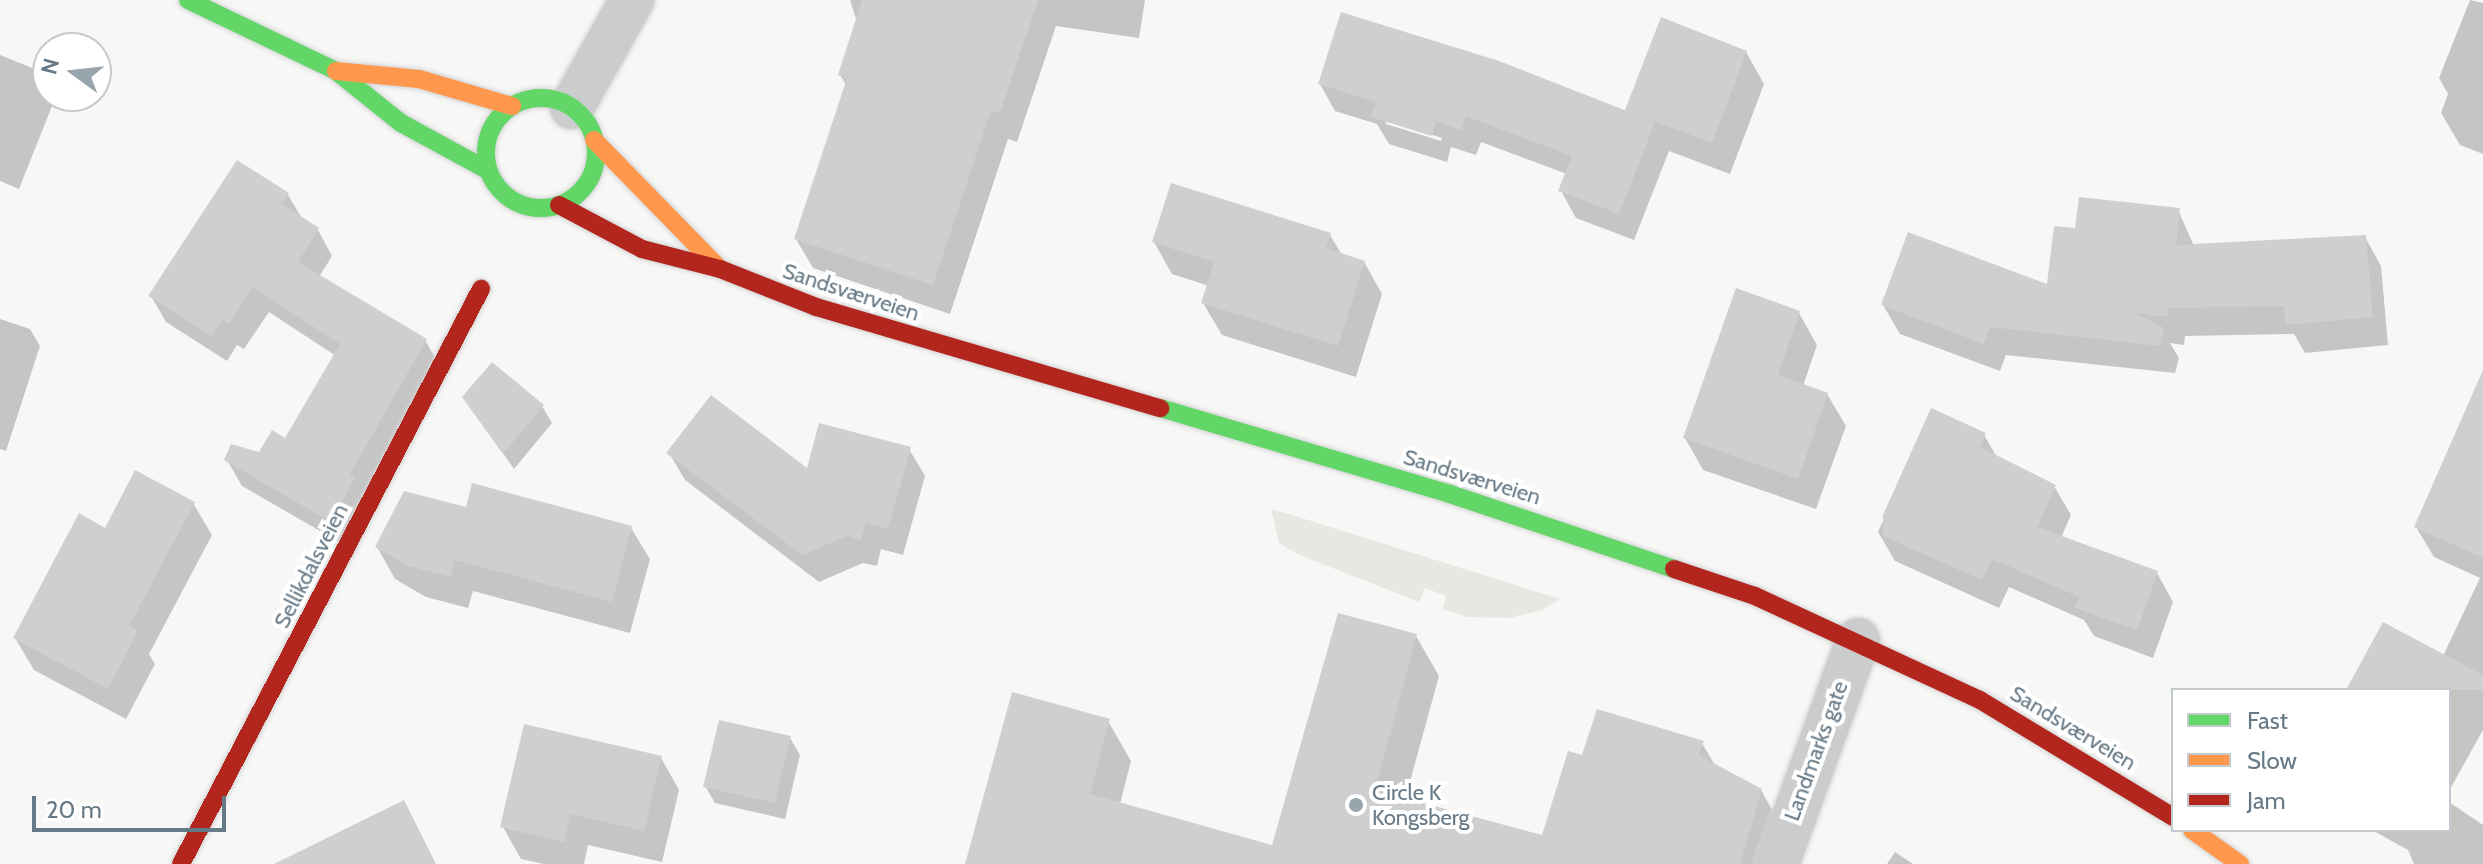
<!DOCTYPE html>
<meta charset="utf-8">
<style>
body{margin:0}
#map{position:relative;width:2483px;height:864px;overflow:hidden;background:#f7f7f6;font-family:Cabin,sans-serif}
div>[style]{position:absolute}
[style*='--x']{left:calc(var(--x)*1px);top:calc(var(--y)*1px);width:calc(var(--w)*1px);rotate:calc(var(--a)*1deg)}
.green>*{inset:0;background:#e6e9e3}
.shadow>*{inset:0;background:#0003}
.building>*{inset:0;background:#cecfd0}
.roads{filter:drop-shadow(0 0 2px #d3d4d5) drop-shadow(0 0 2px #d3d4d5)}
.street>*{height:44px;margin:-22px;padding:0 22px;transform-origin:22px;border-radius:22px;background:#cbcccd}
.fast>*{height:18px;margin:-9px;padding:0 9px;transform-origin:9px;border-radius:9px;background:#63d668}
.fast>.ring{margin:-9px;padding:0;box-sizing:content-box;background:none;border:18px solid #63d668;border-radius:50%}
.slow>*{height:18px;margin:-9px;padding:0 9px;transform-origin:9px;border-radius:9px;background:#ff974d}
.jam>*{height:18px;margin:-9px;padding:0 9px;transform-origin:9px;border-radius:9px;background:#b3261e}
.dots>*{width:22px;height:22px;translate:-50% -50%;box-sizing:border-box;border:4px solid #fff;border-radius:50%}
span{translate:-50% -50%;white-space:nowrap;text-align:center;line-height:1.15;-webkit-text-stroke:8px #fff;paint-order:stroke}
.street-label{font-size:22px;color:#667986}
.poi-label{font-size:22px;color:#667986}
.left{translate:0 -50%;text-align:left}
.legend{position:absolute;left:2171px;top:688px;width:280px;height:144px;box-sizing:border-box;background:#fff;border:2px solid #c2c9cf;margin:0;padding:10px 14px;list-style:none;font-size:24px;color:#667986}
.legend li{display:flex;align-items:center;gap:16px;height:40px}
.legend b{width:40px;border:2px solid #c2c9cf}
.north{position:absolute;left:32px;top:32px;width:80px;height:80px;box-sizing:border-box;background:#fff;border:2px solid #c2c9cf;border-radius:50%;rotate:285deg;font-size:22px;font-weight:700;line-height:32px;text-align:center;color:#667986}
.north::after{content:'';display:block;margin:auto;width:28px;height:36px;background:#99a5ad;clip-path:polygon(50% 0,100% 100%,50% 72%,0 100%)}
.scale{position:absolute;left:32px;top:796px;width:194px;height:36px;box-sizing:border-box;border:4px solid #667986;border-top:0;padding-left:10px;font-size:24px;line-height:28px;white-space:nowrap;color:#667986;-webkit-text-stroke:6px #fff;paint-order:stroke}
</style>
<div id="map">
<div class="green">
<div style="clip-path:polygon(1271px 509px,1292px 515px,1560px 599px,1543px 610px,1509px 618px,1467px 617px,1443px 609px,1446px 596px,1425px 588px,1419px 602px,1297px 554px,1279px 543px)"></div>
</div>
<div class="shadow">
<div style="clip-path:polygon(850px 0,1145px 0,1139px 38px,1056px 26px,1017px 142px,1008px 139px,950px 314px,813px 268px,796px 239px,847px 86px,840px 75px,857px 22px)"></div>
<div style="clip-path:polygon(2470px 0,2483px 3px,2483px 154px,2460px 145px,2441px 113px,2448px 94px,2439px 78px)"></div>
<div style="clip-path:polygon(evenodd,1662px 20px,1746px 52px,1764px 84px,1730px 174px,1669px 151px,1634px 240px,1576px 218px,1561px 191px,1567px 174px,1481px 142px,1476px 155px,1451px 147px,1447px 162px,1389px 144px,1377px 124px,1335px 111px,1320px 84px,1626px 112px,1662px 20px,1386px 120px,1442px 138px,1441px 141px,1386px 124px,1386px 120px)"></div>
<div style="clip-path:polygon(0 55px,35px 69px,54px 101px,19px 189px,0 181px)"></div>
<div style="clip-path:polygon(238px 162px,288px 195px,303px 220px,318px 230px,332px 256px,319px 277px,425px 340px,440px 366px,346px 546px,242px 486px,227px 460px,260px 454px,286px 441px,336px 356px,269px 312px,244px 349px,237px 345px,227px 361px,166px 322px,151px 296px)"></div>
<div style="clip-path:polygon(2178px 210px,2194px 246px,2365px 237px,2381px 266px,2388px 345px,2305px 353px,2294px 334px,2185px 336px,2184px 345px,2170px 343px,2179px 358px,2175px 373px,2006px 355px,2000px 371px,1900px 334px,1883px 305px,2049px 287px,2077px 230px)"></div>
<div style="clip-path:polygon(1330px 235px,1342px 255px,1364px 262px,1382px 294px,1356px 377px,1222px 335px,1203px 303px,1209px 286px,1172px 274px,1154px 242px)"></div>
<div style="clip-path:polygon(1799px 313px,1817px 345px,1803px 386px,1827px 394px,1846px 426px,1816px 509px,1703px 470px,1685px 438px)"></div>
<div style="clip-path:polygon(0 319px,30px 329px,40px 346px,6px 451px,0 449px)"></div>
<div style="clip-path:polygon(464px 398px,542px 406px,552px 423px,514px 469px)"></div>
<div style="clip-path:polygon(1932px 411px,1984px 435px,1998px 459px,2054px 486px,2071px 515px,2061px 538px,2157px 573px,2173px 602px,2153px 658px,2094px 636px,2084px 620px,2009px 587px,1999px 608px,1895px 561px,1878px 532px)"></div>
<div style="clip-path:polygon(909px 449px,925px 476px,903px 555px,881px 549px,877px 566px,863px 563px,819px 582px,685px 480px,669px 453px,808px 472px)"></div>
<div style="clip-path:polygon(2483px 491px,2483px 730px,2449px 791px,2449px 690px,2348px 690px,2443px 656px,2480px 578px,2434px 557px,2416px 527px)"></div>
<div style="clip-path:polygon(193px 503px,212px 535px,149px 654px,155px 664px,126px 719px,34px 670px,15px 638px,106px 531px)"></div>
<div style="clip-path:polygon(467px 510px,631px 528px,650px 559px,630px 633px,473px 591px,468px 608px,426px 597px,395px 579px,377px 547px)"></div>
<div style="clip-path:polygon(1416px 636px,1439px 676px,1405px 800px,1543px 837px,1583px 757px,1702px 743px,1716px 767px,1761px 790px,1784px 831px,1774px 864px,967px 864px,1108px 721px,1131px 761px,1120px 804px,1274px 848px)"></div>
<div style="clip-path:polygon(790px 738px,800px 755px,785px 819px,715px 803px,705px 786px)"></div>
<div style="clip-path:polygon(661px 758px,679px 790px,662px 862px,588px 845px,584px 864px,544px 864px,521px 859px,503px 827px)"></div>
<div style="clip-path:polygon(2449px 802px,2483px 825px,2483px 864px,2414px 864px,2408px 850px,2372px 830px,2449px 830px)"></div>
<div style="clip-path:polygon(1895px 852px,1913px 864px,1887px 864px)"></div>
</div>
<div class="building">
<div style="clip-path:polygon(862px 0,1038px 0,1000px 113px,991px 110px,933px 285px,794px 239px,847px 78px,838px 75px)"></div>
<div style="clip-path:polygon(1341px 12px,1499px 61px,1655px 122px,1619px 214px,1558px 191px,1572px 156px,1466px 116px,1461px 130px,1436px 121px,1432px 136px,1371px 117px,1376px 102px,1318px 84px)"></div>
<div style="clip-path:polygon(1661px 17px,1747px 51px,1712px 143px,1625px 110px)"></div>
<div style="clip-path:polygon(237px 160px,289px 193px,282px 204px,319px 228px,298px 262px,427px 339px,349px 476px,355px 477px,331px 522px,224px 460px,231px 444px,259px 452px,272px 430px,285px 438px,340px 344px,253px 287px,229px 324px,222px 320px,212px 336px,148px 296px)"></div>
<div style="clip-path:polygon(1171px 183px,1331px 233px,1326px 248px,1365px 261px,1338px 346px,1201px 303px,1214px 262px,1152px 242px)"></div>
<div style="clip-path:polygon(2079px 197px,2180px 208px,2176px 245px,2366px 235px,2373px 317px,2286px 325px,2284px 306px,2169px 308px,2168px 317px,2135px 313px,2164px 328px,2160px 346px,1990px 327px,1984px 344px,1881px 305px,1908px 232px,2047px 284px,2054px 226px,2075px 228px)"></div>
<div style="clip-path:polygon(1736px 288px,1800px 311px,1778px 375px,1828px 393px,1798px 479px,1683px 438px)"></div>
<div style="clip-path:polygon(492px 362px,544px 405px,503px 454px,462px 397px)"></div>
<div style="clip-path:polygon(2483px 370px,2483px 558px,2414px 527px)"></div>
<div style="clip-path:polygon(711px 395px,807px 468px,819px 423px,911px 447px,888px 529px,866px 523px,861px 540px,847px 536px,802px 555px,666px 453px)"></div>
<div style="clip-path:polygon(1931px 408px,1986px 433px,1980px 447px,2056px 485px,2037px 527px,2158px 571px,2137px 630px,2075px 608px,2079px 597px,1992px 559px,1982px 580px,1883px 536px,1883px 515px)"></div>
<div style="clip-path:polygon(135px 470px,195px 502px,129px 626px,138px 631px,108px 689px,13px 638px,79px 513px,105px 528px)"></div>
<div style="clip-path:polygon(472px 483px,632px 526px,612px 602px,455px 560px,451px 577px,406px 565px,375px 547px,404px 491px,466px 507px)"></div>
<div style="clip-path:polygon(1338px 613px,1417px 634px,1375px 790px,1542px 835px,1568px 751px,1582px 755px,1597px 709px,1704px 741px,1698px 755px,1762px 789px,1740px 864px,965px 864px,1012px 692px,1110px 719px,1090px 794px,1272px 845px)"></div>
<div style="clip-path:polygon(2383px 622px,2483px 675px,2483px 690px,2346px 690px)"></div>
<div style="clip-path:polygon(719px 720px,791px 736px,775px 803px,703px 787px)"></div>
<div style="clip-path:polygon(524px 724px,662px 756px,644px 831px,571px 814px,564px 842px,500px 827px)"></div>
<div style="clip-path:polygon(404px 800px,436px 864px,274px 864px)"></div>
</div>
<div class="roads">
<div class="street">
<div style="--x:572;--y:107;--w:123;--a:-60.7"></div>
<div style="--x:1777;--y:864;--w:238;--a:-70.1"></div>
</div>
<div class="fast">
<div style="--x:188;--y:0;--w:164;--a:25.6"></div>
<div style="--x:336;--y:71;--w:83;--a:38.7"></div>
<div style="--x:401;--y:123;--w:100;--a:28.6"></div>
<div class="ring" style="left:486px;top:98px;width:92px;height:92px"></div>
<div style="--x:1160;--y:408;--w:302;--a:16.5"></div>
<div style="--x:1450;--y:494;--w:236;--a:18.5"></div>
</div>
<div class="slow">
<div style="--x:336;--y:71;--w:83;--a:5.5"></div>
<div style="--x:419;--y:79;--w:97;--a:16.2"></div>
<div style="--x:594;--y:140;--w:180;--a:45.7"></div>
<div style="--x:2192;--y:830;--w:59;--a:35.3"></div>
</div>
<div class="jam">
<div style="--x:559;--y:205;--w:94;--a:27.9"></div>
<div style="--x:642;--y:249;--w:81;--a:14.4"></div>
<div style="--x:720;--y:269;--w:103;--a:21.6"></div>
<div style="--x:816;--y:307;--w:359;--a:16.4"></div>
<div style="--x:1674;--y:569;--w:85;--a:18.4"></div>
<div style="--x:1755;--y:596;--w:248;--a:24.8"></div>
<div style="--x:1980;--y:700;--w:226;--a:31.2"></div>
<div style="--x:181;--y:864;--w:649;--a:-62.45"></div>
</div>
</div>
<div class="dots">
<div style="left:1356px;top:805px;background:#99a5ad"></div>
</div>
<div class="street-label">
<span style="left:851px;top:292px;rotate:18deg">Sandsværveien</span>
<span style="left:1472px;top:477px;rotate:17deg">Sandsværveien</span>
<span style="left:311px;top:566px;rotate:-63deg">Sellikdalsveien</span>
<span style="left:2073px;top:728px;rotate:31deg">Sandsværveien</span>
<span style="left:1816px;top:751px;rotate:-70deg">Landmarks gate</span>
</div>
<div class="poi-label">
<span class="left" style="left:1372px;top:805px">Circle K<br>Kongsberg</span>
</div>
<ul class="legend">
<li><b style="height:10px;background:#63d668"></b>Fast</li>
<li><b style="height:10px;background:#ff974d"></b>Slow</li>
<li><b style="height:10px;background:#b3261e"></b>Jam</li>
</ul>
<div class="north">N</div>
<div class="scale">20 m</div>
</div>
